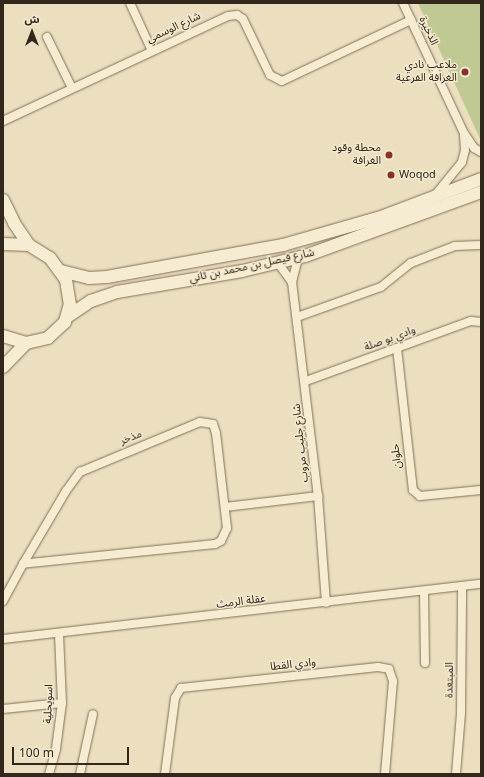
<!DOCTYPE html>
<meta charset="utf-8">
<style>
body{margin:0}
#map{position:relative;width:484px;height:777px;overflow:hidden;background:#ebdfbf;font-family:Georgia,"Noto Sans Arabic",serif}
div>[style]{position:absolute}
[style*='--x']{left:calc(var(--x)*1px);top:calc(var(--y)*1px);width:calc(var(--w)*1px);rotate:calc(var(--a)*1deg)}
.green>*{inset:0;background:#c0c894}
.roads{filter:drop-shadow(0 0 1px #826f58) drop-shadow(0 0 1px #826f58)}
.street>*{height:8px;margin:-4px;padding:0 4px;transform-origin:4px;border-radius:4px;background:#f6ecd1}
.secondary>*{height:12px;margin:-6px;padding:0 6px;transform-origin:6px;border-radius:6px;background:#f6ecd1}
.dots>*{width:11px;height:11px;translate:-50% -50%;box-sizing:border-box;border:2px solid #f3e9ce;border-radius:50%}
span{translate:-50% -50%;white-space:nowrap;text-align:center;line-height:1.15;-webkit-text-stroke:3px #f3e9ce;paint-order:stroke}
.street-label{font-size:11px;color:#32271c}
.poi-label{font-size:11px;color:#32271c}
.right{translate:-100% -50%;text-align:right}
.left{translate:0 -50%;text-align:left}
.frame{position:absolute;inset:0;border:4px solid #32271c;pointer-events:none}
.north{position:absolute;left:12px;top:12px;width:40px;height:40px;-webkit-text-stroke:3px #f3e9ce;paint-order:stroke;rotate:0deg;font-size:11px;font-weight:700;line-height:16px;text-align:center;color:#32271c}
.north::after{content:'';display:block;margin:auto;width:14px;height:18px;background:#32271c;clip-path:polygon(50% 0,100% 100%,50% 72%,0 100%)}
.scale{position:absolute;left:12px;top:747px;width:117px;height:18px;box-sizing:border-box;border:2px solid #32271c;border-top:0;padding-left:5px;font-size:12px;line-height:14px;white-space:nowrap;color:#32271c;-webkit-text-stroke:3px #f3e9ce;paint-order:stroke}
</style>
<div id="map">
<div class="green">
<div style="clip-path:polygon(418px 3px,481px 3px,481px 141px)"></div>
</div>
<div class="roads">
<div class="street">
<div style="--x:130;--y:3;--w:53;--a:65.4"></div>
<div style="--x:403;--y:3;--w:144;--a:64.9"></div>
<div style="--x:464;--y:133;--w:18;--a:56"></div>
<div style="--x:474;--y:148;--w:8;--a:30"></div>
<div style="--x:47;--y:37;--w:57;--a:63.9"></div>
<div style="--x:3;--y:121;--w:248;--a:-25"></div>
<div style="--x:228;--y:16;--w:9;--a:-6"></div>
<div style="--x:237;--y:15;--w:7;--a:34"></div>
<div style="--x:243;--y:19;--w:62;--a:64.3"></div>
<div style="--x:270;--y:75;--w:13;--a:27"></div>
<div style="--x:282;--y:81;--w:143;--a:-25.3"></div>
<div style="--x:436;--y:194;--w:41;--a:-50.9"></div>
<div style="--x:462;--y:162;--w:12;--a:-76"></div>
<div style="--x:465;--y:150;--w:16;--a:-94"></div>
<div style="--x:298;--y:258;--w:25;--a:104"></div>
<div style="--x:292;--y:282;--w:216;--a:83.1"></div>
<div style="--x:318;--y:496;--w:107;--a:85.7"></div>
<div style="--x:278;--y:263;--w:24;--a:54"></div>
<div style="--x:297;--y:317;--w:89;--a:-19.7"></div>
<div style="--x:381;--y:287;--w:38;--a:-39"></div>
<div style="--x:411;--y:263;--w:47;--a:-21.1"></div>
<div style="--x:455;--y:246;--w:26;--a:-2"></div>
<div style="--x:397;--y:348;--w:143;--a:83.6"></div>
<div style="--x:413;--y:490;--w:9;--a:41"></div>
<div style="--x:420;--y:496;--w:61;--a:-5.6"></div>
<div style="--x:306;--y:381;--w:176;--a:-20"></div>
<div style="--x:471;--y:321;--w:10;--a:6"></div>
<div style="--x:225;--y:507;--w:94;--a:-6.7"></div>
<div style="--x:424;--y:591;--w:72;--a:89.2"></div>
<div style="--x:3;--y:601;--w:42;--a:-61.6"></div>
<div style="--x:23;--y:564;--w:85;--a:-59.5"></div>
<div style="--x:66;--y:491;--w:24;--a:-54"></div>
<div style="--x:80;--y:472;--w:130;--a:-22.6"></div>
<div style="--x:200;--y:422;--w:13;--a:9"></div>
<div style="--x:213;--y:424;--w:9;--a:72"></div>
<div style="--x:216;--y:433;--w:96;--a:83.4"></div>
<div style="--x:227;--y:528;--w:14;--a:115"></div>
<div style="--x:221;--y:541;--w:7;--a:153"></div>
<div style="--x:215;--y:544;--w:193;--a:174.1"></div>
<div style="--x:3;--y:639;--w:481;--a:-6.6"></div>
<div style="--x:3;--y:709;--w:59;--a:-5.8"></div>
<div style="--x:49;--y:774;--w:26;--a:-74"></div>
<div style="--x:56;--y:749;--w:46;--a:-82.6"></div>
<div style="--x:62;--y:703;--w:69;--a:-92.5"></div>
<div style="--x:80;--y:774;--w:61;--a:-77.8"></div>
<div style="--x:165;--y:774;--w:77;--a:-82.5"></div>
<div style="--x:175;--y:698;--w:12;--a:-59"></div>
<div style="--x:181;--y:688;--w:198;--a:-6.1"></div>
<div style="--x:378;--y:667;--w:11;--a:10"></div>
<div style="--x:389;--y:669;--w:13;--a:72"></div>
<div style="--x:393;--y:681;--w:93;--a:94.9"></div>
<div style="--x:456;--y:774;--w:61;--a:-85.3"></div>
<div style="--x:461;--y:713;--w:126;--a:-89.5"></div>
</div>
<div class="secondary">
<div style="--x:3;--y:200;--w:25;--a:64"></div>
<div style="--x:14;--y:223;--w:27;--a:56"></div>
<div style="--x:3;--y:244;--w:26;--a:2"></div>
<div style="--x:29;--y:245;--w:25;--a:32"></div>
<div style="--x:50;--y:258;--w:27;--a:54"></div>
<div style="--x:66;--y:280;--w:24;--a:81"></div>
<div style="--x:70;--y:304;--w:19;--a:106"></div>
<div style="--x:65;--y:322;--w:23;--a:137"></div>
<div style="--x:48;--y:338;--w:23;--a:167"></div>
<div style="--x:26;--y:343;--w:24;--a:-163"></div>
<div style="--x:61;--y:271;--w:29;--a:14"></div>
<div style="--x:89;--y:278;--w:18;--a:-3"></div>
<div style="--x:107;--y:277;--w:179;--a:-10.3"></div>
<div style="--x:283;--y:245;--w:99;--a:-15.9"></div>
<div style="--x:378;--y:218;--w:110;--a:-20.7"></div>
<div style="--x:67;--y:317;--w:29;--a:-34"></div>
<div style="--x:91;--y:301;--w:28;--a:-19"></div>
<div style="--x:117;--y:292;--w:127;--a:-9.5"></div>
<div style="--x:242;--y:271;--w:65;--a:-13.4"></div>
<div style="--x:305;--y:256;--w:187;--a:-20"></div>
<div style="--x:3;--y:367;--w:33;--a:-46"></div>
</div>
</div>
<div class="dots">
<div style="left:465px;top:72px;background:#8d2d2c"></div>
<div style="left:389px;top:155px;background:#8d2d2c"></div>
<div style="left:391px;top:175px;background:#8d2d2c"></div>
</div>
<div class="street-label">
<span style="left:174px;top:28px;rotate:-25deg">شارع الوسمي</span>
<span style="left:428px;top:31px;rotate:65deg">الذخيرة</span>
<span style="left:252px;top:266px;rotate:-12deg">شارع فيصل بن محمد بن ثاني</span>
<span style="left:390px;top:339px;rotate:-20deg">وادي بو صلة</span>
<span style="left:131px;top:438px;rotate:-22deg">مذخر</span>
<span style="left:301px;top:443px;rotate:-96deg">شارع جليب مروب</span>
<span style="left:397px;top:456px;rotate:-96deg">حلوان</span>
<span style="left:241px;top:602px;rotate:-7deg">عقلة الرمث</span>
<span style="left:293px;top:665px;rotate:-6deg">وادي القطا</span>
<span style="left:450px;top:680px;rotate:-89deg">المبتعدة</span>
<span style="left:49px;top:704px;rotate:-88deg">اسويحلية</span>
</div>
<div class="poi-label">
<span class="right" style="left:457px;top:72px">ملاعب نادي<br>الغرافة الفرعية</span>
<span class="right" style="left:381px;top:155px">محطة وقود<br>الغرافة</span>
<span class="left" style="left:399px;top:175px">Woqod</span>
</div>
<div class="frame"></div>
<div class="north">ش</div>
<div class="scale">100 m</div>
</div>
